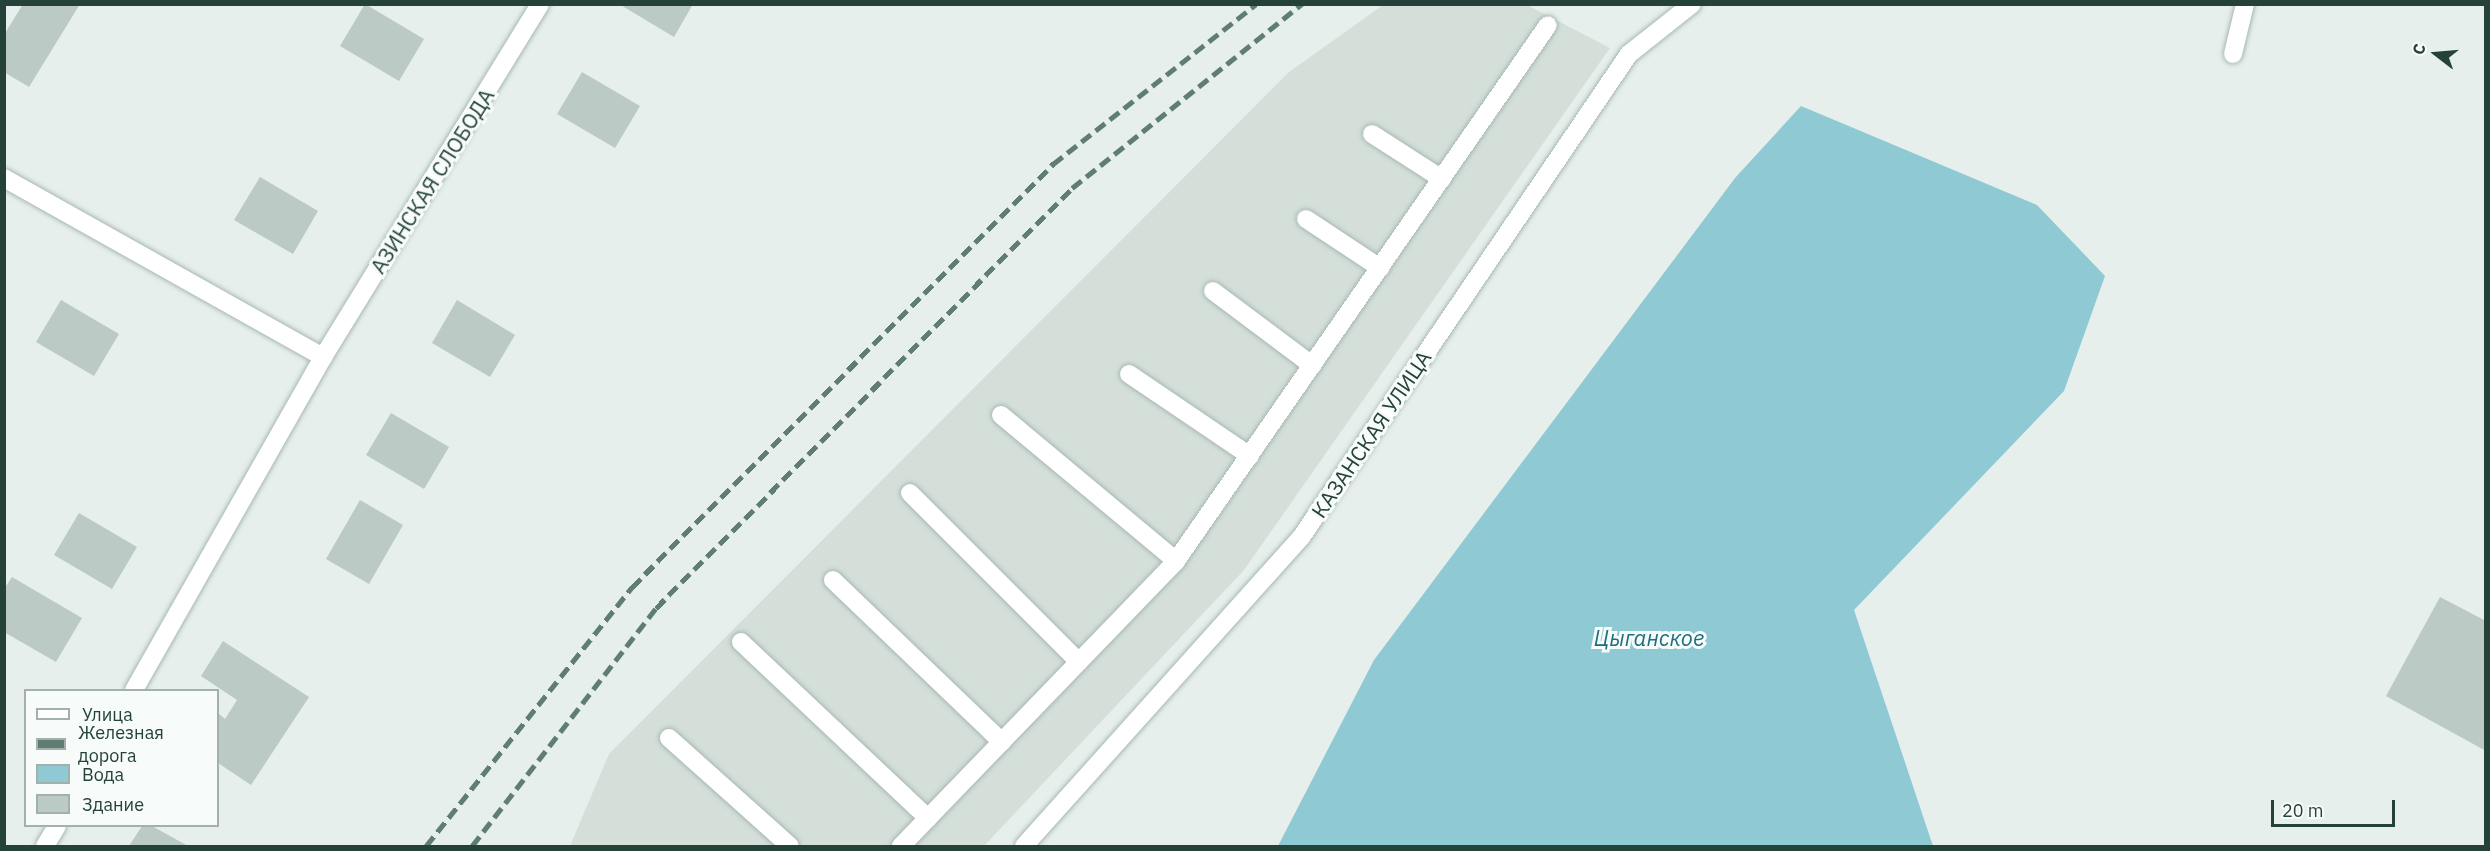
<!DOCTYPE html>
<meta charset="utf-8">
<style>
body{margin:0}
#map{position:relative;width:2490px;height:851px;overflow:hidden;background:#e6efeb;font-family:"IBM Plex Sans",sans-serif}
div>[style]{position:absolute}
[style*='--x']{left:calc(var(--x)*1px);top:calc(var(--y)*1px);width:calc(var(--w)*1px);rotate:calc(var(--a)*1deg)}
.built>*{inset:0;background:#d4dfda}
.water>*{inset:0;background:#8ec9d4}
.building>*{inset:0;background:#bbcac4}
.roads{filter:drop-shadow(0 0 2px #a8b8b2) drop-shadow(0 0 2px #a8b8b2)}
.service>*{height:18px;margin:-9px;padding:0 9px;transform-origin:9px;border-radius:9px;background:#fff}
.minor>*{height:18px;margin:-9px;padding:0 9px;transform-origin:9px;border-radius:9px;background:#fff}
.rail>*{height:4.5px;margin-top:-2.25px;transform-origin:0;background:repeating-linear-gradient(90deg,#5f7d75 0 12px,transparent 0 18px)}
span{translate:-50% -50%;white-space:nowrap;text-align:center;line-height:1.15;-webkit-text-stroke:6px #f7fbf9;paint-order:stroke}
.street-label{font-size:21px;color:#24423a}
.water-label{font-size:22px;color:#1c6f80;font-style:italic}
.frame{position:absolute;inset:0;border:6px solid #24423a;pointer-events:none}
.legend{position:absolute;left:24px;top:689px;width:195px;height:138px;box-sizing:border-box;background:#f7fbf9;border:2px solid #a3b1ad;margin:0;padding:8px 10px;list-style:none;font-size:18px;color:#24423a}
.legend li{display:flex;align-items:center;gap:12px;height:30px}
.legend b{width:30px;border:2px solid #a3b1ad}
.north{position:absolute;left:2406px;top:24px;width:60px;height:60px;-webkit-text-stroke:4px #f7fbf9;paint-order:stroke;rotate:286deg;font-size:16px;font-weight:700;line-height:24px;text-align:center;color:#24423a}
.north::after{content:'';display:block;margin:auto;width:21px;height:27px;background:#24423a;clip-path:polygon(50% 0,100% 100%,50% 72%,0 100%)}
.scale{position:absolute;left:2271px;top:800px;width:124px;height:27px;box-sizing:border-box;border:3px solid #24423a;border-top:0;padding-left:8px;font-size:18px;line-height:21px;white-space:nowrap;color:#24423a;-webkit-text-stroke:4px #f7fbf9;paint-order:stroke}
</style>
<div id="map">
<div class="built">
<div style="clip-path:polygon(1383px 5px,1527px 5px,1610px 48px,1244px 570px,984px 846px,570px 846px,609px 754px,1289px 72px)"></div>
</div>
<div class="water">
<div style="clip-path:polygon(1801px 106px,2037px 205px,2105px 276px,2064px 391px,1854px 610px,1933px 846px,1278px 846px,1374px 660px,1735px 178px)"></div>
</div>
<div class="building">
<div style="clip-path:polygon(23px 4px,80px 4px,29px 87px,4px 72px,4px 35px)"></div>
<div style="clip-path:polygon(365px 4px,424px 39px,399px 81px,340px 46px)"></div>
<div style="clip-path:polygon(619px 4px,693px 4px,674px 37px)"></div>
<div style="clip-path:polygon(582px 72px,640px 106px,615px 148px,557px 114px)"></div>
<div style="clip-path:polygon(260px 177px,318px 211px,293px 254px,234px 220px)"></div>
<div style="clip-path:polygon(61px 300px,119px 334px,94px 376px,36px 342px)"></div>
<div style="clip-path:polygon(457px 300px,515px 335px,490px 377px,432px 343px)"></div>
<div style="clip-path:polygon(391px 413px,449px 447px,424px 489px,366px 455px)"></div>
<div style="clip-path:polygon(360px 500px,403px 525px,369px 584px,326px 559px)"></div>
<div style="clip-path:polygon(79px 513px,137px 547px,112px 589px,54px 555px)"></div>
<div style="clip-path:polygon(12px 577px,82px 618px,56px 662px,4px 632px,4px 589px)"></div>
<div style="clip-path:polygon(2440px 597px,2486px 621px,2486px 751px,2386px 696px)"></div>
<div style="clip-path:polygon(223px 641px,309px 697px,251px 785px,218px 763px,218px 713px,225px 719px,237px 700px,201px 676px)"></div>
<div style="clip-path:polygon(142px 826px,152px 826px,188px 846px,129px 846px)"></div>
</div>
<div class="roads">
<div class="service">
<div style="--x:2233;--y:54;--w:51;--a:-76.5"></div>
<div style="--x:1372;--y:134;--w:83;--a:32.7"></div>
<div style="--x:1306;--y:219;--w:89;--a:33.5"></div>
<div style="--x:1213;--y:291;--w:124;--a:36.8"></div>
<div style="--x:1129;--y:374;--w:146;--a:34.1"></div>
<div style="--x:1001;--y:415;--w:228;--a:39.8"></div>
<div style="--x:910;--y:493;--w:239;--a:45"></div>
<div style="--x:833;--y:580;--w:234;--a:43.8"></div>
<div style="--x:741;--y:642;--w:257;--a:43.3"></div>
<div style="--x:669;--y:738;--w:162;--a:41.8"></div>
<div style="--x:901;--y:846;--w:396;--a:-46"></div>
<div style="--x:1176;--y:561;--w:652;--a:-55.24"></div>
</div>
<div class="minor">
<div style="--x:4;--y:178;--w:366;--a:29.3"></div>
<div style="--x:134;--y:690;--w:383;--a:-60.4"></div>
<div style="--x:323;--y:357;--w:414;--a:-58.4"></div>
<div style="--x:45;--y:846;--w:23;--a:-59"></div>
<div style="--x:1024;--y:846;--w:416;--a:-48.1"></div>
<div style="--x:1302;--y:536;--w:582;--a:-55.85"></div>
<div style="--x:1629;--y:54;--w:80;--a:-38.4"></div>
</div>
</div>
<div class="rail">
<div style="--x:426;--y:846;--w:331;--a:-51.5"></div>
<div style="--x:632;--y:587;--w:597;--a:-45.14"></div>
<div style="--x:1053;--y:164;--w:258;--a:-38.2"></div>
<div style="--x:472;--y:846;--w:301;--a:-52.3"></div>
<div style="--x:656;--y:608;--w:591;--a:-45.27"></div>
<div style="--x:1072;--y:188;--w:295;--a:-38.7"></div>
</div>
<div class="street-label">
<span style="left:432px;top:181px;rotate:-58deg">АЗИНСКАЯ СЛОБОДА</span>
<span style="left:1371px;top:434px;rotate:-56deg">КАЗАНСКАЯ УЛИЦА</span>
</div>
<div class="water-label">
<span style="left:1649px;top:638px">Цыганское</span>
</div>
<div class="frame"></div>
<ul class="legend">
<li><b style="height:8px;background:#fff"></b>Улица</li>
<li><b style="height:8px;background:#5f7d75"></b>Железная дорога</li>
<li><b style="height:16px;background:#8ec9d4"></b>Вода</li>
<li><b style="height:16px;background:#bbcac4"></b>Здание</li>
</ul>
<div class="north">С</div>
<div class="scale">20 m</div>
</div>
